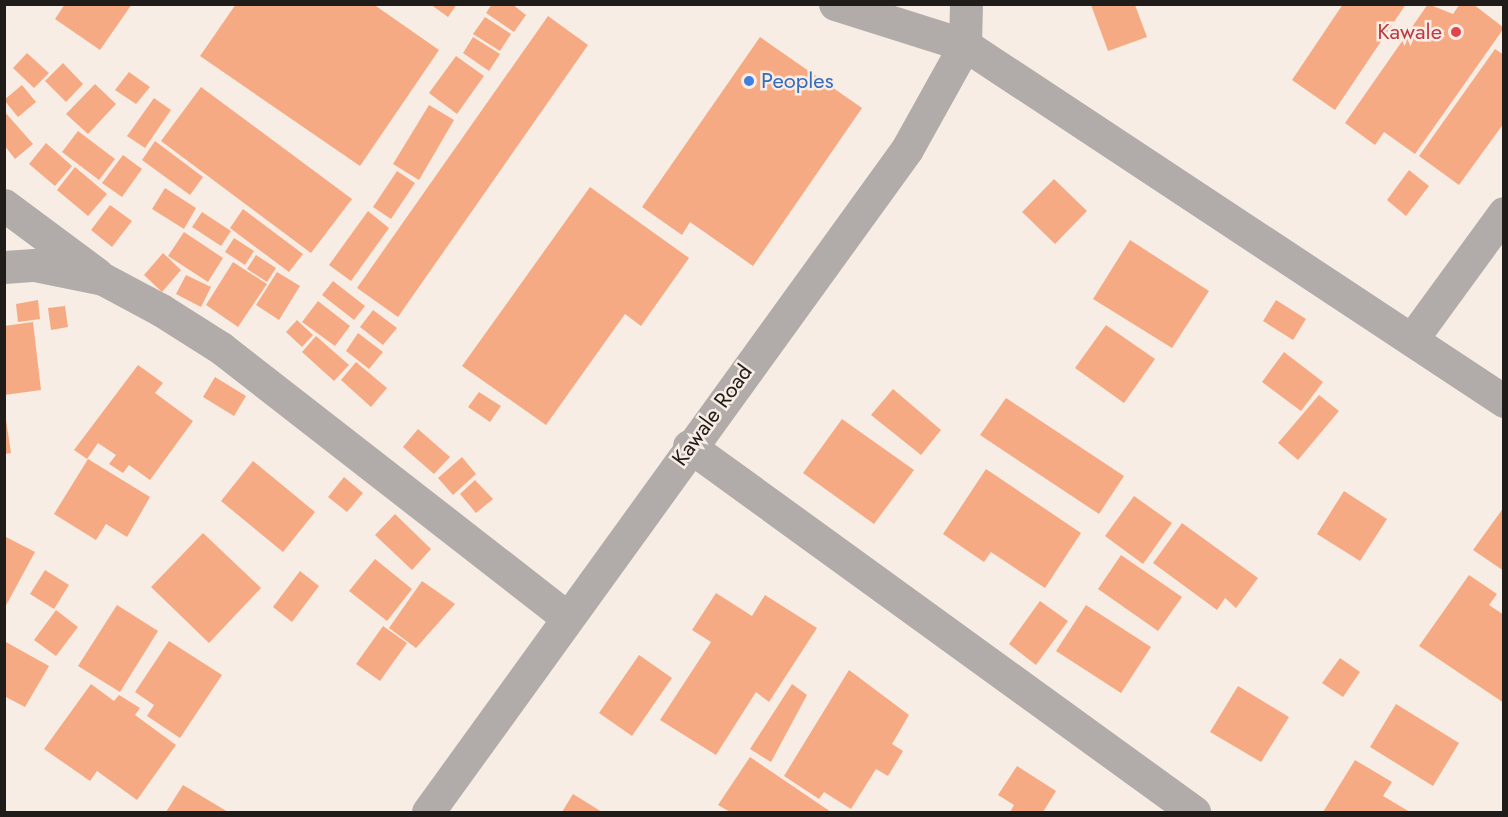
<!DOCTYPE html>
<style>
body{margin:0}
#map{position:relative;width:1508px;height:817px;overflow:hidden;background:#f8ede4;font-family:Jost,sans-serif}
div>[style]{position:absolute}
[style*='--x']{left:calc(var(--x)*1px);top:calc(var(--y)*1px);width:calc(var(--w)*1px);rotate:calc(var(--a)*1deg)}
.building>*{inset:0;background:#f6aa84}
.minor>*{height:33px;margin:-16.5px;padding:0 16.5px;transform-origin:16.5px;border-radius:16.5px;background:#b1acaa}
.dots>*{width:16px;height:16px;translate:-50% -50%;box-sizing:border-box;border:3px solid #f8ede4;border-radius:50%}
span{translate:-50% -50%;white-space:nowrap;text-align:center;line-height:1.15;-webkit-text-stroke:5px #f8ede4;paint-order:stroke}
.health-label{font-size:22px;color:#be3a42}
.right{translate:-100% -50%;text-align:right}
.shop-label{font-size:22px;color:#366cbe}
.left{translate:0 -50%;text-align:left}
.street-label{font-size:22px;color:#201c19}
.frame{position:absolute;inset:0;border:6px solid #201c19;pointer-events:none}
</style>
<div id="map">
<div class="building">
<div style="clip-path:polygon(65px 4px,132px 4px,100px 50px,55px 19px)"></div>
<div style="clip-path:polygon(236px 4px,373px 4px,439px 50px,360px 166px,200px 56px)"></div>
<div style="clip-path:polygon(430px 4px,457px 4px,448px 17px)"></div>
<div style="clip-path:polygon(492px 4px,512px 4px,526px 15px,514px 32px,486px 13px)"></div>
<div style="clip-path:polygon(1343px 4px,1406px 4px,1335px 110px,1292px 80px)"></div>
<div style="clip-path:polygon(1428px 4px,1453px 14px,1460px 4px,1473px 4px,1504px 28px,1415px 154px,1384px 132px,1375px 145px,1345px 123px)"></div>
<div style="clip-path:polygon(1091px 5px,1135px 5px,1147px 37px,1108px 51px)"></div>
<div style="clip-path:polygon(548px 16px,588px 45px,398px 317px,357px 288px)"></div>
<div style="clip-path:polygon(485px 17px,511px 34px,500px 51px,473px 34px)"></div>
<div style="clip-path:polygon(473px 37px,500px 54px,489px 71px,463px 53px)"></div>
<div style="clip-path:polygon(760px 37px,862px 108px,753px 266px,690px 222px,682px 235px,642px 207px)"></div>
<div style="clip-path:polygon(1495px 49px,1504px 55px,1504px 123px,1459px 185px,1419px 156px)"></div>
<div style="clip-path:polygon(27px 53px,49px 73px,34px 88px,13px 68px)"></div>
<div style="clip-path:polygon(456px 56px,484px 76px,457px 114px,429px 93px)"></div>
<div style="clip-path:polygon(63px 63px,83px 84px,66px 102px,45px 81px)"></div>
<div style="clip-path:polygon(129px 72px,150px 87px,136px 104px,115px 90px)"></div>
<div style="clip-path:polygon(95px 84px,116px 104px,88px 134px,66px 114px)"></div>
<div style="clip-path:polygon(22px 85px,36px 102px,18px 117px,4px 100px)"></div>
<div style="clip-path:polygon(201px 87px,352px 199px,311px 253px,161px 141px)"></div>
<div style="clip-path:polygon(154px 98px,171px 110px,145px 148px,127px 136px)"></div>
<div style="clip-path:polygon(429px 105px,454px 120px,419px 180px,393px 164px)"></div>
<div style="clip-path:polygon(4px 111px,33px 144px,15px 159px,4px 145px)"></div>
<div style="clip-path:polygon(78px 131px,115px 159px,99px 180px,62px 152px)"></div>
<div style="clip-path:polygon(155px 141px,203px 177px,190px 195px,142px 160px)"></div>
<div style="clip-path:polygon(46px 143px,72px 166px,55px 186px,29px 164px)"></div>
<div style="clip-path:polygon(123px 155px,142px 169px,122px 197px,102px 183px)"></div>
<div style="clip-path:polygon(75px 167px,107px 194px,88px 216px,57px 190px)"></div>
<div style="clip-path:polygon(1409px 170px,1429px 186px,1406px 216px,1387px 200px)"></div>
<div style="clip-path:polygon(397px 171px,415px 183px,391px 219px,373px 207px)"></div>
<div style="clip-path:polygon(1054px 179px,1087px 211px,1055px 244px,1022px 212px)"></div>
<div style="clip-path:polygon(590px 187px,689px 258px,641px 326px,625px 314px,546px 425px,462px 366px)"></div>
<div style="clip-path:polygon(165px 188px,196px 208px,184px 229px,152px 209px)"></div>
<div style="clip-path:polygon(110px 205px,132px 221px,112px 247px,91px 230px)"></div>
<div style="clip-path:polygon(243px 209px,303px 254px,289px 272px,230px 228px)"></div>
<div style="clip-path:polygon(368px 211px,389px 228px,351px 281px,329px 265px)"></div>
<div style="clip-path:polygon(202px 212px,231px 231px,221px 246px,192px 227px)"></div>
<div style="clip-path:polygon(184px 232px,223px 258px,208px 282px,168px 256px)"></div>
<div style="clip-path:polygon(234px 238px,254px 251px,245px 265px,225px 252px)"></div>
<div style="clip-path:polygon(1130px 240px,1209px 291px,1172px 348px,1093px 299px)"></div>
<div style="clip-path:polygon(163px 253px,181px 270px,162px 292px,144px 275px)"></div>
<div style="clip-path:polygon(256px 255px,276px 268px,267px 282px,247px 269px)"></div>
<div style="clip-path:polygon(233px 262px,267px 284px,238px 327px,206px 305px)"></div>
<div style="clip-path:polygon(277px 272px,300px 286px,279px 320px,256px 305px)"></div>
<div style="clip-path:polygon(186px 275px,211px 287px,201px 307px,176px 294px)"></div>
<div style="clip-path:polygon(333px 281px,365px 306px,354px 320px,322px 295px)"></div>
<div style="clip-path:polygon(38px 300px,40px 319px,18px 322px,16px 304px)"></div>
<div style="clip-path:polygon(1276px 300px,1306px 319px,1293px 340px,1263px 321px)"></div>
<div style="clip-path:polygon(318px 301px,350px 326px,335px 346px,302px 322px)"></div>
<div style="clip-path:polygon(65px 306px,68px 327px,51px 330px,48px 308px)"></div>
<div style="clip-path:polygon(373px 310px,397px 328px,383px 345px,360px 327px)"></div>
<div style="clip-path:polygon(297px 320px,313px 335px,302px 347px,286px 332px)"></div>
<div style="clip-path:polygon(33px 322px,41px 390px,4px 395px,4px 326px)"></div>
<div style="clip-path:polygon(1106px 325px,1155px 359px,1124px 403px,1075px 368px)"></div>
<div style="clip-path:polygon(358px 333px,383px 352px,369px 369px,346px 351px)"></div>
<div style="clip-path:polygon(316px 336px,349px 365px,334px 381px,302px 352px)"></div>
<div style="clip-path:polygon(1284px 352px,1323px 382px,1301px 411px,1262px 382px)"></div>
<div style="clip-path:polygon(356px 362px,387px 388px,371px 407px,341px 380px)"></div>
<div style="clip-path:polygon(138px 365px,163px 383px,155px 393px,193px 421px,150px 480px,129px 465px,123px 473px,109px 464px,116px 455px,98px 443px,87px 459px,74px 450px)"></div>
<div style="clip-path:polygon(215px 377px,246px 396px,234px 416px,203px 397px)"></div>
<div style="clip-path:polygon(893px 389px,941px 430px,921px 455px,871px 415px)"></div>
<div style="clip-path:polygon(479px 392px,501px 406px,490px 422px,468px 407px)"></div>
<div style="clip-path:polygon(1319px 395px,1339px 411px,1298px 460px,1278px 443px)"></div>
<div style="clip-path:polygon(1006px 398px,1124px 476px,1099px 514px,980px 435px)"></div>
<div style="clip-path:polygon(4px 407px,11px 453px,4px 454px)"></div>
<div style="clip-path:polygon(842px 419px,914px 470px,874px 524px,803px 473px)"></div>
<div style="clip-path:polygon(418px 429px,450px 457px,434px 474px,403px 447px)"></div>
<div style="clip-path:polygon(462px 457px,476px 474px,453px 495px,438px 478px)"></div>
<div style="clip-path:polygon(88px 459px,150px 497px,127px 537px,106px 524px,96px 540px,54px 514px)"></div>
<div style="clip-path:polygon(253px 461px,315px 512px,283px 552px,221px 501px)"></div>
<div style="clip-path:polygon(986px 469px,1081px 533px,1045px 588px,991px 552px,984px 562px,943px 534px)"></div>
<div style="clip-path:polygon(344px 477px,363px 493px,347px 512px,328px 497px)"></div>
<div style="clip-path:polygon(475px 480px,493px 499px,476px 513px,460px 494px)"></div>
<div style="clip-path:polygon(1344px 491px,1387px 519px,1360px 561px,1317px 534px)"></div>
<div style="clip-path:polygon(1134px 496px,1172px 523px,1143px 564px,1105px 536px)"></div>
<div style="clip-path:polygon(1504px 507px,1504px 571px,1473px 550px)"></div>
<div style="clip-path:polygon(395px 514px,431px 549px,412px 570px,375px 535px)"></div>
<div style="clip-path:polygon(1182px 523px,1258px 578px,1236px 608px,1225px 598px,1217px 610px,1153px 563px)"></div>
<div style="clip-path:polygon(203px 533px,261px 588px,209px 643px,151px 587px)"></div>
<div style="clip-path:polygon(4px 536px,35px 552px,4px 609px)"></div>
<div style="clip-path:polygon(1121px 555px,1182px 597px,1158px 631px,1098px 589px)"></div>
<div style="clip-path:polygon(375px 559px,412px 589px,387px 621px,349px 591px)"></div>
<div style="clip-path:polygon(45px 570px,69px 585px,54px 609px,30px 594px)"></div>
<div style="clip-path:polygon(300px 571px,319px 586px,292px 622px,273px 607px)"></div>
<div style="clip-path:polygon(1469px 575px,1497px 594px,1489px 605px,1504px 615px,1504px 703px,1419px 646px)"></div>
<div style="clip-path:polygon(422px 581px,455px 604px,416px 648px,389px 628px)"></div>
<div style="clip-path:polygon(716px 593px,752px 616px,765px 595px,817px 628px,769px 702px,756px 692px,716px 755px,660px 720px,711px 642px,692px 630px)"></div>
<div style="clip-path:polygon(1040px 601px,1068px 621px,1036px 665px,1009px 644px)"></div>
<div style="clip-path:polygon(117px 605px,158px 631px,120px 692px,78px 666px)"></div>
<div style="clip-path:polygon(1086px 605px,1151px 647px,1121px 693px,1056px 651px)"></div>
<div style="clip-path:polygon(56px 610px,78px 627px,56px 656px,34px 640px)"></div>
<div style="clip-path:polygon(383px 626px,407px 643px,380px 681px,356px 664px)"></div>
<div style="clip-path:polygon(4px 641px,49px 666px,25px 707px,4px 696px)"></div>
<div style="clip-path:polygon(169px 641px,222px 675px,180px 738px,147px 716px,154px 705px,135px 692px)"></div>
<div style="clip-path:polygon(639px 655px,672px 678px,632px 736px,599px 713px)"></div>
<div style="clip-path:polygon(1340px 658px,1360px 672px,1343px 697px,1322px 683px)"></div>
<div style="clip-path:polygon(849px 670px,909px 715px,892px 744px,903px 751px,888px 776px,876px 769px,851px 809px,824px 792px,819px 799px,784px 776px)"></div>
<div style="clip-path:polygon(91px 684px,114px 701px,119px 695px,140px 708px,135px 715px,176px 745px,137px 800px,97px 771px,90px 781px,44px 749px)"></div>
<div style="clip-path:polygon(792px 684px,807px 695px,771px 762px,750px 749px)"></div>
<div style="clip-path:polygon(1238px 686px,1289px 717px,1261px 762px,1210px 732px)"></div>
<div style="clip-path:polygon(1396px 704px,1459px 743px,1433px 786px,1370px 747px)"></div>
<div style="clip-path:polygon(750px 757px,831px 812px,730px 812px,718px 805px)"></div>
<div style="clip-path:polygon(1355px 760px,1392px 782px,1383px 796px,1410px 812px,1323px 812px)"></div>
<div style="clip-path:polygon(1017px 766px,1056px 791px,1043px 812px,1010px 812px,1014px 805px,998px 795px)"></div>
<div style="clip-path:polygon(183px 785px,228px 812px,166px 812px)"></div>
<div style="clip-path:polygon(573px 794px,602px 812px,562px 812px)"></div>
</div>
<div class="minor">
<div style="--x:835;--y:4;--w:136;--a:17.5"></div>
<div style="--x:965;--y:45;--w:646;--a:33.44"></div>
<div style="--x:4;--y:205;--w:116;--a:36.6"></div>
<div style="--x:4;--y:267;--w:31;--a:-4"></div>
<div style="--x:35;--y:265;--w:69;--a:11.6"></div>
<div style="--x:103;--y:279;--w:66;--a:28.1"></div>
<div style="--x:161;--y:310;--w:71;--a:32.3"></div>
<div style="--x:221;--y:348;--w:437;--a:37.9"></div>
<div style="--x:1412;--y:339;--w:156;--a:-53.9"></div>
<div style="--x:689;--y:446;--w:624;--a:35.93"></div>
<div style="--x:428;--y:812;--w:818;--a:-54.15"></div>
<div style="--x:907;--y:149;--w:119;--a:-60.9"></div>
<div style="--x:965;--y:45;--w:41;--a:-88.6"></div>
</div>
<div class="dots">
<div style="left:1456px;top:32px;background:#e0444e"></div>
<div style="left:749px;top:81px;background:#3f7fe0"></div>
</div>
<div class="health-label">
<span class="right" style="left:1442px;top:32px">Kawale</span>
</div>
<div class="shop-label">
<span class="left" style="left:761px;top:81px">Peoples</span>
</div>
<div class="street-label">
<span style="left:712px;top:415px;rotate:-54deg">Kawale Road</span>
</div>
<div class="frame"></div>
</div>
